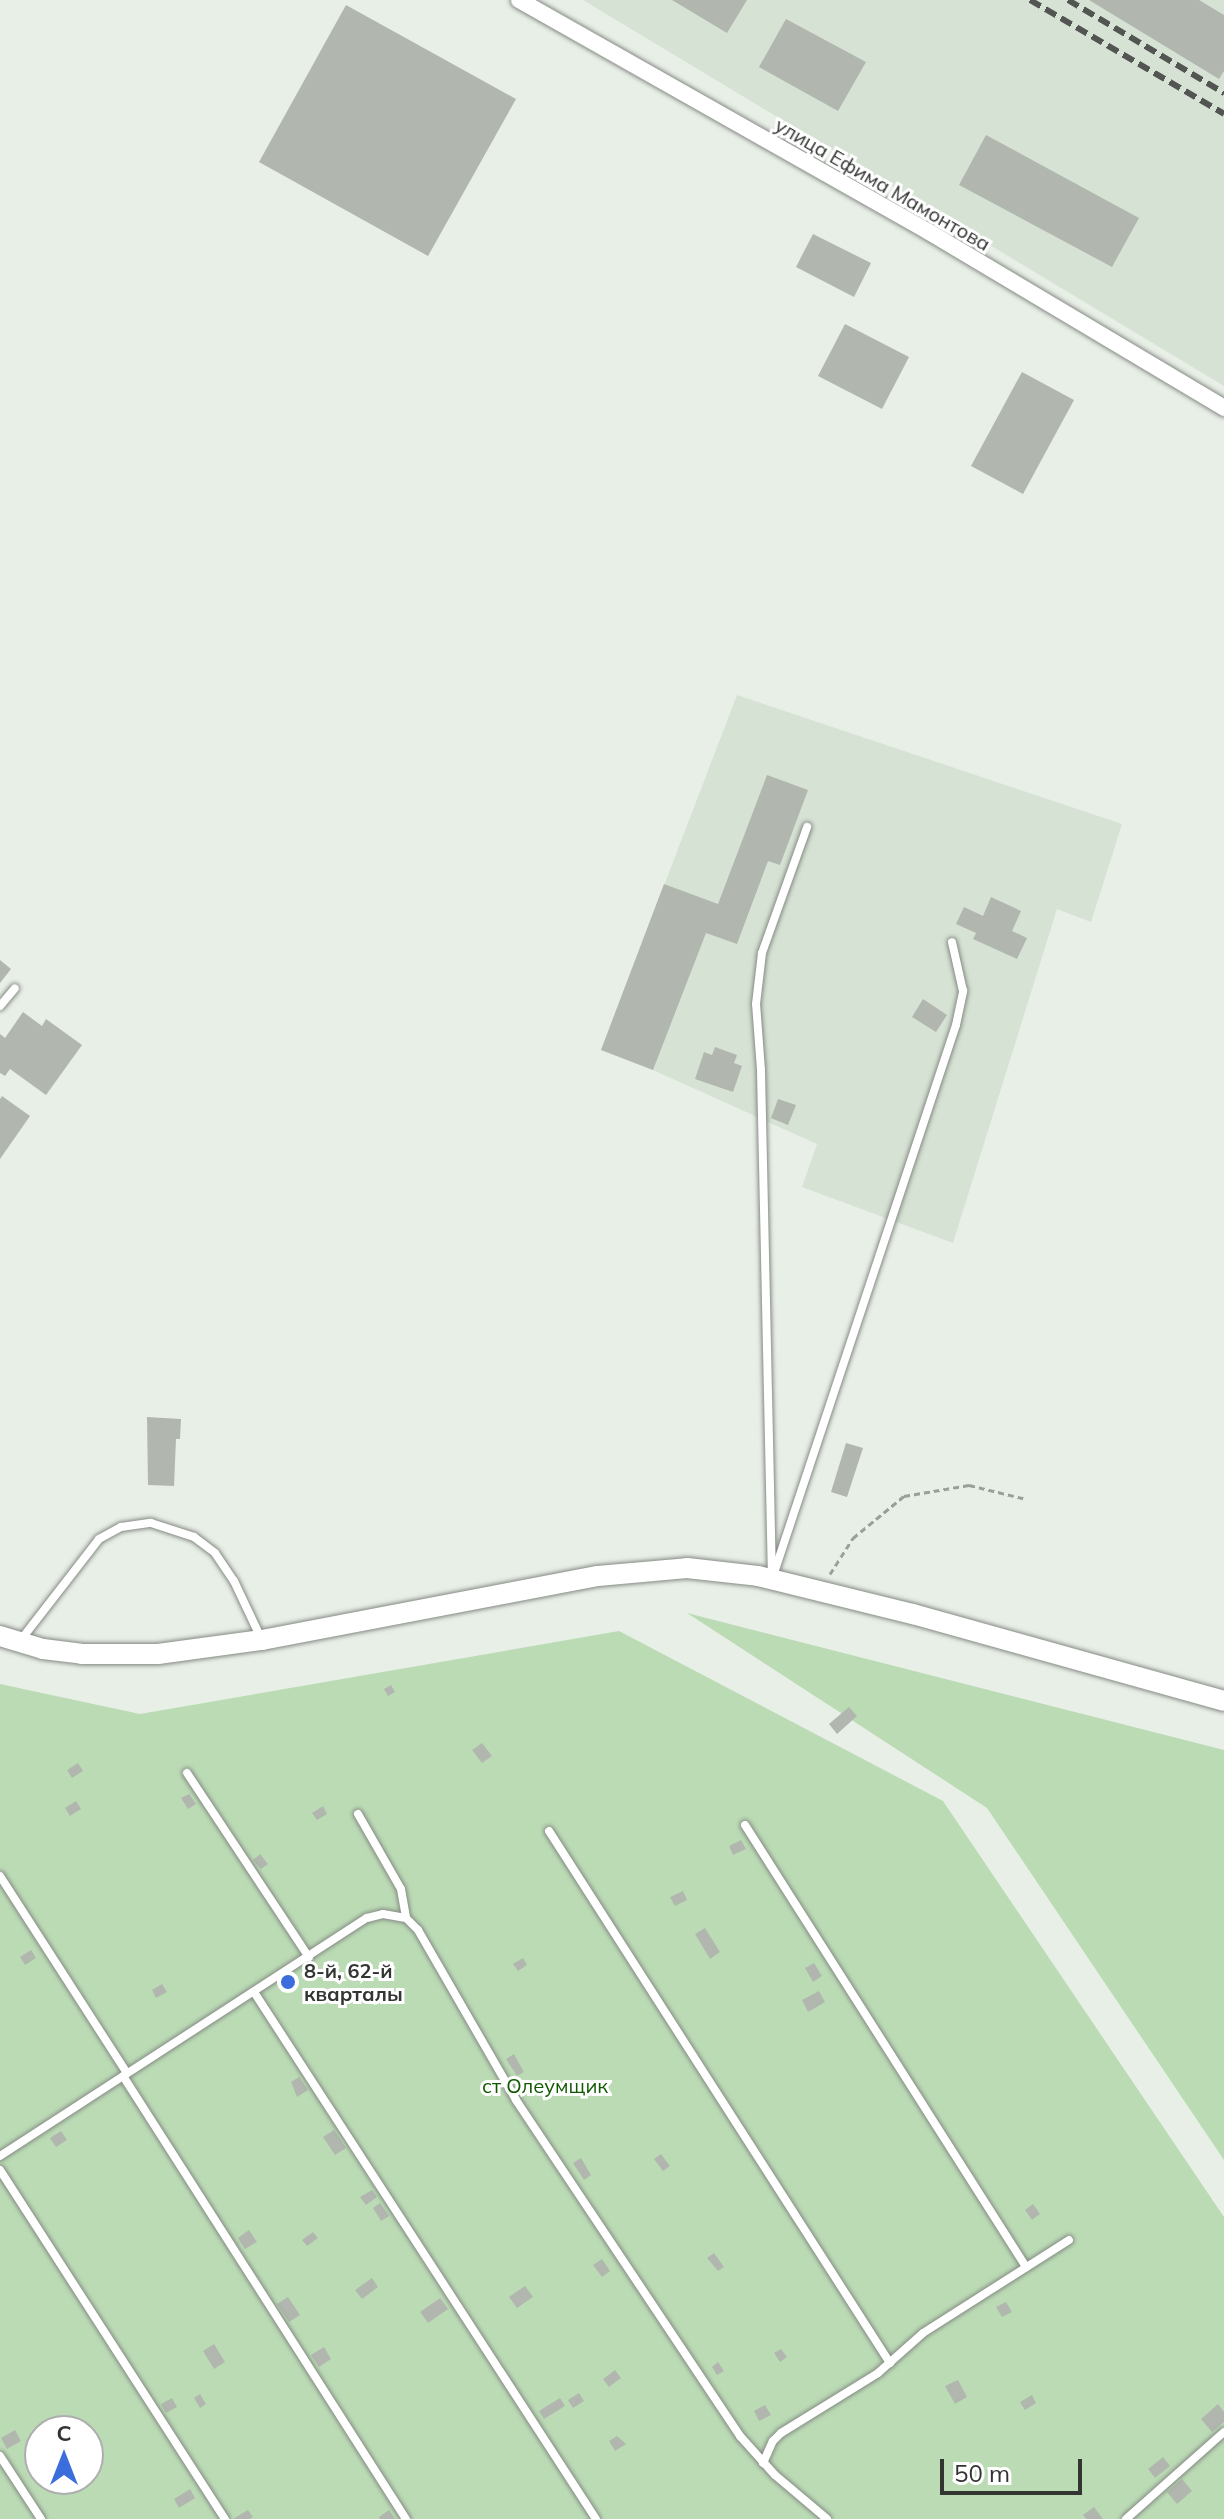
<!DOCTYPE html>
<meta charset="utf-8">
<style>
body{margin:0}
#map{position:relative;width:1224px;height:2519px;overflow:hidden;background:#e8efe7;font-family:Mulish,sans-serif}
div>[style]{position:absolute}
[style*='--x']{left:calc(var(--x)*1px);top:calc(var(--y)*1px);width:calc(var(--w)*1px);rotate:calc(var(--a)*1deg)}
.built>*{inset:0;background:#d6e2d4}
.green>*{inset:0;background:#bbdbb5}
.building>*{inset:0;background:#b1b7af}
.path>*{height:3px;margin-top:-1.5px;transform-origin:0;background:repeating-linear-gradient(90deg,#999f99 0 6px,transparent 0 10px)}
.roads{filter:drop-shadow(0 0 2px #858b84) drop-shadow(0 0 2px #858b84)}
.service>*{height:8px;margin:-4px;padding:0 4px;transform-origin:4px;border-radius:4px;background:#fff}
.minor>*{height:16px;margin:-8px;padding:0 8px;transform-origin:8px;border-radius:8px;background:#fff}
.tertiary>*{height:20px;margin:-10px;padding:0 10px;transform-origin:10px;border-radius:10px;background:#fff}
.rail>*{height:6px;margin-top:-3px;transform-origin:0;background:repeating-linear-gradient(90deg,#525552 0 12px,transparent 0 18px)}
.dots>*{width:22px;height:22px;translate:-50% -50%;box-sizing:border-box;border:4px solid #fff;border-radius:50%}
span{translate:-50% -50%;white-space:nowrap;text-align:center;line-height:1.15;-webkit-text-stroke:6px #fff;paint-order:stroke}
.street-label{font-size:20px;color:#323532}
.poi-label{font-size:20px;color:#323532;font-weight:700}
.left{translate:0 -50%;text-align:left}
.park-label{font-size:20px;color:#105900}
.north{position:absolute;left:24px;top:2415px;width:80px;height:80px;box-sizing:border-box;background:#fff;border:2px solid #adaead;border-radius:50%;rotate:0deg;font-size:22px;font-weight:700;line-height:32px;text-align:center;color:#323532}
.north::after{content:'';display:block;margin:auto;width:28px;height:36px;background:#3c6ddd;clip-path:polygon(50% 0,100% 100%,50% 72%,0 100%)}
.scale{position:absolute;left:940px;top:2459px;width:142px;height:36px;box-sizing:border-box;border:4px solid #323532;border-top:0;padding-left:10px;font-size:24px;line-height:28px;white-space:nowrap;color:#323532;-webkit-text-stroke:6px #fff;paint-order:stroke}
</style>
<div id="map">
<div class="built">
<div style="clip-path:polygon(583px 0,1224px 0,1224px 386px)"></div>
<div style="clip-path:polygon(737px 695px,1122px 824px,1091px 922px,1057px 909px,953px 1243px,802px 1187px,817px 1144px,653px 1070px,601px 1050px)"></div>
</div>
<div class="green">
<div style="clip-path:polygon(687px 1613px,1224px 1750px,1224px 2160px,987px 1808px)"></div>
<div style="clip-path:polygon(evenodd,619px 1631px,943px 1801px,1224px 2217px,1224px 2519px,0 2519px,0 1684px,140px 1714px,619px 1631px,40px 2431px,88px 2431px,88px 2479px,40px 2479px,40px 2431px)"></div>
</div>
<div class="building">
<div style="clip-path:polygon(672px 0,747px 0,727px 33px)"></div>
<div style="clip-path:polygon(1089px 0,1199px 0,1224px 15px,1224px 71px,1219px 79px)"></div>
<div style="clip-path:polygon(346px 5px,516px 99px,428px 256px,259px 162px)"></div>
<div style="clip-path:polygon(786px 19px,866px 62px,838px 111px,759px 67px)"></div>
<div style="clip-path:polygon(986px 135px,1139px 218px,1112px 267px,959px 185px)"></div>
<div style="clip-path:polygon(813px 234px,871px 263px,854px 297px,796px 267px)"></div>
<div style="clip-path:polygon(845px 324px,909px 357px,882px 409px,818px 376px)"></div>
<div style="clip-path:polygon(1022px 372px,1074px 400px,1023px 494px,971px 466px)"></div>
<div style="clip-path:polygon(767px 775px,808px 790px,780px 865px,768px 861px,737px 944px,706px 933px,653px 1070px,601px 1050px,664px 884px,718px 904px)"></div>
<div style="clip-path:polygon(991px 897px,1021px 911px,1012px 931px,1027px 938px,1017px 959px,973px 939px,976px 933px,956px 924px,964px 907px,983px 916px)"></div>
<div style="clip-path:polygon(0 960px,11px 969px,0 983px)"></div>
<div style="clip-path:polygon(923px 999px,947px 1015px,936px 1032px,912px 1017px)"></div>
<div style="clip-path:polygon(23px 1012px,42px 1026px,46px 1019px,82px 1045px,46px 1095px,10px 1069px,5px 1076px,0 1073px,0 1034px,5px 1038px)"></div>
<div style="clip-path:polygon(715px 1047px,737px 1055px,734px 1063px,742px 1066px,733px 1092px,695px 1079px,704px 1052px,712px 1055px)"></div>
<div style="clip-path:polygon(2px 1096px,30px 1116px,0 1159px,0 1099px)"></div>
<div style="clip-path:polygon(778px 1099px,796px 1105px,788px 1125px,771px 1118px)"></div>
<div style="clip-path:polygon(147px 1417px,181px 1419px,180px 1439px,176px 1439px,174px 1486px,148px 1485px)"></div>
<div style="clip-path:polygon(846px 1443px,863px 1448px,847px 1497px,831px 1492px)"></div>
<div style="clip-path:polygon(391px 1685px,395px 1692px,388px 1696px,384px 1689px)"></div>
<div style="clip-path:polygon(849px 1707px,857px 1716px,837px 1734px,829px 1724px)"></div>
<div style="clip-path:polygon(482px 1743px,492px 1756px,482px 1763px,472px 1750px)"></div>
<div style="clip-path:polygon(78px 1763px,83px 1771px,72px 1778px,67px 1770px)"></div>
<div style="clip-path:polygon(189px 1794px,196px 1804px,188px 1809px,181px 1798px)"></div>
<div style="clip-path:polygon(76px 1801px,81px 1809px,70px 1816px,65px 1808px)"></div>
<div style="clip-path:polygon(323px 1806px,327px 1814px,317px 1820px,312px 1813px)"></div>
<div style="clip-path:polygon(741px 1840px,746px 1849px,733px 1855px,729px 1846px)"></div>
<div style="clip-path:polygon(260px 1854px,268px 1864px,261px 1869px,253px 1860px)"></div>
<div style="clip-path:polygon(683px 1891px,687px 1900px,675px 1906px,670px 1897px)"></div>
<div style="clip-path:polygon(705px 1928px,720px 1952px,710px 1959px,695px 1934px)"></div>
<div style="clip-path:polygon(31px 1950px,36px 1958px,25px 1965px,20px 1957px)"></div>
<div style="clip-path:polygon(523px 1958px,527px 1965px,518px 1971px,513px 1964px)"></div>
<div style="clip-path:polygon(814px 1963px,822px 1976px,813px 1982px,805px 1968px)"></div>
<div style="clip-path:polygon(162px 1984px,167px 1992px,156px 1998px,152px 1990px)"></div>
<div style="clip-path:polygon(819px 1991px,825px 2002px,808px 2012px,802px 2000px)"></div>
<div style="clip-path:polygon(514px 2054px,524px 2072px,517px 2076px,506px 2059px)"></div>
<div style="clip-path:polygon(299px 2077px,308px 2090px,297px 2097px,291px 2082px)"></div>
<div style="clip-path:polygon(334px 2130px,346px 2148px,335px 2155px,323px 2137px)"></div>
<div style="clip-path:polygon(61px 2131px,67px 2140px,56px 2147px,50px 2138px)"></div>
<div style="clip-path:polygon(661px 2154px,670px 2166px,663px 2171px,654px 2159px)"></div>
<div style="clip-path:polygon(581px 2158px,591px 2175px,584px 2180px,573px 2163px)"></div>
<div style="clip-path:polygon(372px 2190px,377px 2197px,366px 2205px,360px 2197px)"></div>
<div style="clip-path:polygon(380px 2203px,389px 2216px,381px 2221px,373px 2208px)"></div>
<div style="clip-path:polygon(1033px 2204px,1040px 2214px,1032px 2220px,1025px 2210px)"></div>
<div style="clip-path:polygon(249px 2230px,257px 2242px,245px 2249px,238px 2238px)"></div>
<div style="clip-path:polygon(313px 2232px,318px 2238px,307px 2246px,302px 2240px)"></div>
<div style="clip-path:polygon(714px 2253px,724px 2267px,718px 2271px,707px 2258px)"></div>
<div style="clip-path:polygon(602px 2259px,610px 2271px,602px 2277px,593px 2265px)"></div>
<div style="clip-path:polygon(372px 2278px,378px 2287px,362px 2299px,355px 2290px)"></div>
<div style="clip-path:polygon(525px 2286px,533px 2297px,517px 2308px,509px 2297px)"></div>
<div style="clip-path:polygon(288px 2297px,300px 2315px,289px 2322px,277px 2304px)"></div>
<div style="clip-path:polygon(440px 2298px,448px 2309px,428px 2323px,420px 2312px)"></div>
<div style="clip-path:polygon(1006px 2302px,1012px 2312px,1002px 2317px,996px 2307px)"></div>
<div style="clip-path:polygon(214px 2344px,225px 2362px,214px 2369px,203px 2351px)"></div>
<div style="clip-path:polygon(324px 2347px,331px 2359px,319px 2367px,311px 2355px)"></div>
<div style="clip-path:polygon(781px 2349px,787px 2357px,780px 2362px,774px 2353px)"></div>
<div style="clip-path:polygon(718px 2362px,724px 2371px,717px 2375px,712px 2367px)"></div>
<div style="clip-path:polygon(615px 2370px,621px 2378px,609px 2387px,603px 2379px)"></div>
<div style="clip-path:polygon(958px 2380px,967px 2397px,955px 2404px,945px 2386px)"></div>
<div style="clip-path:polygon(579px 2393px,584px 2401px,573px 2408px,568px 2400px)"></div>
<div style="clip-path:polygon(200px 2394px,206px 2404px,200px 2408px,194px 2398px)"></div>
<div style="clip-path:polygon(1032px 2395px,1036px 2403px,1025px 2410px,1020px 2402px)"></div>
<div style="clip-path:polygon(172px 2398px,177px 2407px,166px 2413px,161px 2404px)"></div>
<div style="clip-path:polygon(560px 2398px,565px 2406px,544px 2419px,539px 2411px)"></div>
<div style="clip-path:polygon(1218px 2404px,1224px 2412px,1224px 2422px,1212px 2432px,1201px 2419px)"></div>
<div style="clip-path:polygon(765px 2405px,771px 2415px,759px 2421px,754px 2411px)"></div>
<div style="clip-path:polygon(15px 2430px,21px 2441px,7px 2449px,1px 2438px)"></div>
<div style="clip-path:polygon(617px 2436px,626px 2444px,615px 2451px,609px 2441px)"></div>
<div style="clip-path:polygon(1163px 2457px,1170px 2466px,1155px 2478px,1148px 2469px)"></div>
<div style="clip-path:polygon(1182px 2479px,1192px 2491px,1177px 2504px,1167px 2492px)"></div>
<div style="clip-path:polygon(190px 2489px,195px 2498px,179px 2508px,174px 2499px)"></div>
<div style="clip-path:polygon(1094px 2507px,1103px 2519px,1086px 2519px,1083px 2515px)"></div>
<div style="clip-path:polygon(248px 2510px,253px 2517px,250px 2519px,233px 2519px)"></div>
<div style="clip-path:polygon(389px 2510px,395px 2519px,380px 2519px,379px 2517px)"></div>
</div>
<div class="path">
<div style="--x:830;--y:1574;--w:43;--a:-57.4"></div>
<div style="--x:853;--y:1538;--w:66;--a:-39.5"></div>
<div style="--x:904;--y:1496;--w:66;--a:-9.6"></div>
<div style="--x:969;--y:1485;--w:59;--a:13.8"></div>
</div>
<div class="roads">
<div class="service">
<div style="--x:0;--y:1006;--w:23;--a:-50"></div>
<div style="--x:774;--y:1573;--w:577;--a:-71.63"></div>
<div style="--x:956;--y:1025;--w:35;--a:-78"></div>
<div style="--x:963;--y:991;--w:50;--a:-102.7"></div>
<div style="--x:772;--y:1579;--w:509;--a:-91.24"></div>
<div style="--x:761;--y:1070;--w:66;--a:-94.3"></div>
<div style="--x:756;--y:1004;--w:51;--a:-83.3"></div>
<div style="--x:762;--y:953;--w:134;--a:-70.3"></div>
<div style="--x:20;--y:1641;--w:129;--a:-52.2"></div>
<div style="--x:99;--y:1539;--w:25;--a:-29"></div>
<div style="--x:121;--y:1527;--w:30;--a:-8"></div>
<div style="--x:151;--y:1523;--w:45;--a:18"></div>
<div style="--x:194;--y:1537;--w:26;--a:37"></div>
<div style="--x:215;--y:1553;--w:34;--a:56"></div>
<div style="--x:234;--y:1581;--w:63;--a:64.7"></div>
<div style="--x:187;--y:1773;--w:221;--a:56.5"></div>
<div style="--x:358;--y:1814;--w:86;--a:60.2"></div>
<div style="--x:401;--y:1889;--w:29;--a:80"></div>
<div style="--x:745;--y:1825;--w:524;--a:57.55"></div>
<div style="--x:549;--y:1831;--w:632;--a:57.34"></div>
<div style="--x:0;--y:1876;--w:234;--a:57.2"></div>
<div style="--x:254;--y:1992;--w:628;--a:57.02"></div>
<div style="--x:123;--y:2076;--w:526;--a:57.43"></div>
<div style="--x:0;--y:2156;--w:437;--a:-33"></div>
<div style="--x:367;--y:1918;--w:16;--a:-14"></div>
<div style="--x:383;--y:1914;--w:23;--a:10"></div>
<div style="--x:406;--y:1918;--w:17;--a:45"></div>
<div style="--x:418;--y:1930;--w:196;--a:60"></div>
<div style="--x:516;--y:2100;--w:404;--a:56.3"></div>
<div style="--x:740;--y:2436;--w:52;--a:48.1"></div>
<div style="--x:775;--y:2475;--w:68;--a:40.2"></div>
<div style="--x:0;--y:2170;--w:415;--a:57.2"></div>
<div style="--x:0;--y:2456;--w:75;--a:56.9"></div>
<div style="--x:763;--y:2463;--w:24;--a:-66"></div>
<div style="--x:773;--y:2441;--w:11;--a:-45"></div>
<div style="--x:781;--y:2433;--w:114;--a:-31.7"></div>
<div style="--x:878;--y:2373;--w:60;--a:-41.6"></div>
<div style="--x:923;--y:2333;--w:173;--a:-32.5"></div>
<div style="--x:1126;--y:2519;--w:131;--a:-41.6"></div>
</div>
<div class="minor">
<div style="--x:519;--y:0;--w:471;--a:29.5"></div>
<div style="--x:929;--y:232;--w:344;--a:30.8"></div>
</div>
<div class="tertiary">
<div style="--x:0;--y:1636;--w:45;--a:16.8"></div>
<div style="--x:43;--y:1649;--w:38;--a:7"></div>
<div style="--x:81;--y:1654;--w:77;--a:0"></div>
<div style="--x:158;--y:1654;--w:105;--a:-7.7"></div>
<div style="--x:262;--y:1640;--w:342;--a:-10.8"></div>
<div style="--x:598;--y:1576;--w:89;--a:-5.1"></div>
<div style="--x:687;--y:1568;--w:71;--a:6.4"></div>
<div style="--x:758;--y:1576;--w:160;--a:13.8"></div>
<div style="--x:913;--y:1614;--w:323;--a:15.6"></div>
</div>
</div>
<div class="rail">
<div style="--x:1030;--y:0;--w:225;--a:30.4"></div>
<div style="--x:1068;--y:0;--w:182;--a:30.8"></div>
</div>
<div class="dots">
<div style="left:288px;top:1982px;background:#3c6ddd"></div>
</div>
<div class="street-label">
<span style="left:883px;top:184px;rotate:30deg">улица Ефима Мамонтова</span>
</div>
<div class="poi-label">
<span class="left" style="left:304px;top:1982px">8-й, 62-й<br>кварталы</span>
</div>
<div class="park-label">
<span style="left:545px;top:2085px">ст Олеумщик</span>
</div>
<div class="north">С</div>
<div class="scale">50 m</div>
</div>
